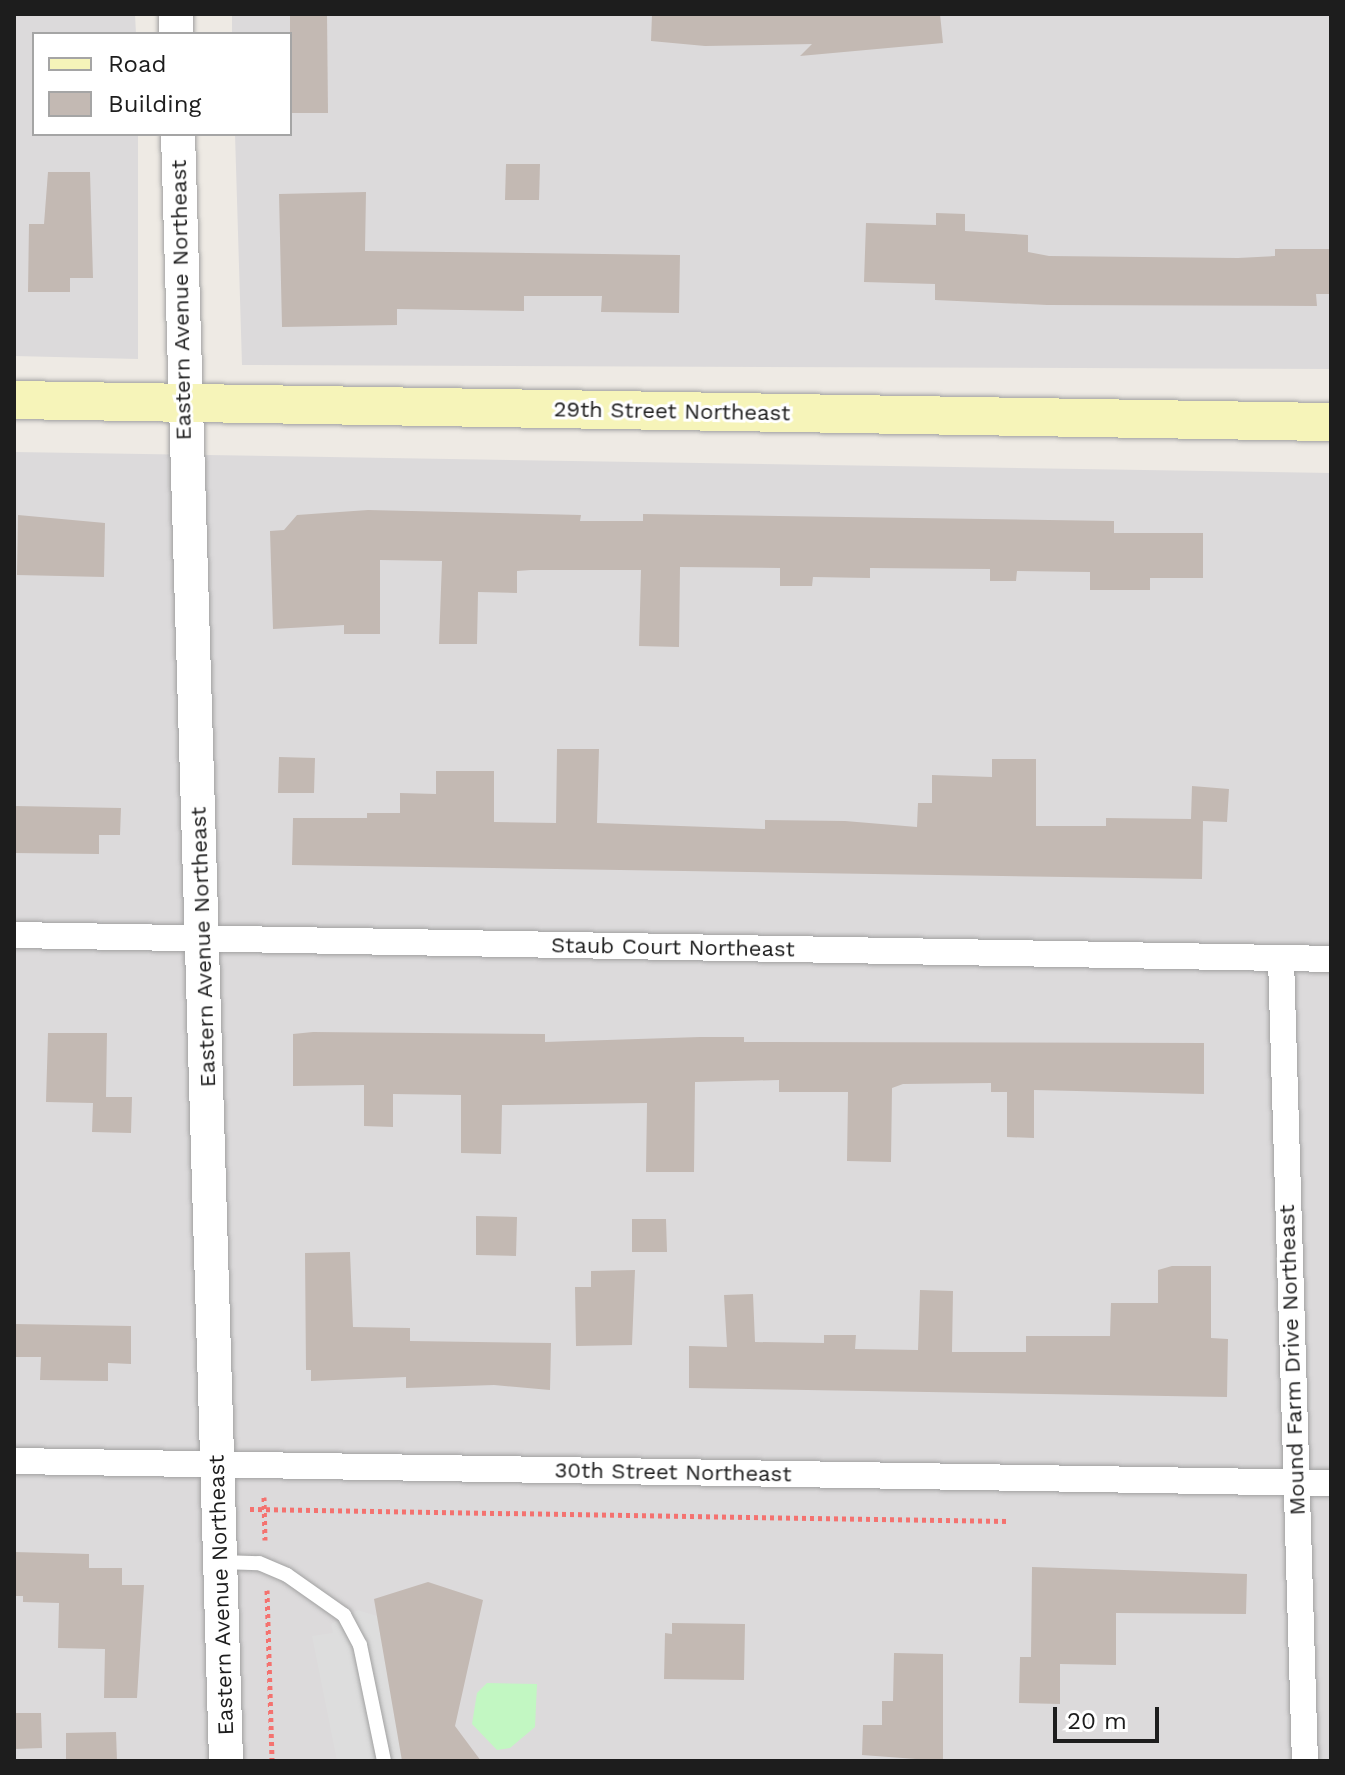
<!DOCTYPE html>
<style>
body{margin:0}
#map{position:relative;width:1345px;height:1775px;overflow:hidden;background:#eeeae4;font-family:"Work Sans",sans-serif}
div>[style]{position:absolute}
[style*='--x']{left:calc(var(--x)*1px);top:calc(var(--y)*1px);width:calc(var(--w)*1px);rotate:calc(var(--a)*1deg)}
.residential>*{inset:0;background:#dcdadb}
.park>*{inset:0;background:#c2f7c2}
.parking>*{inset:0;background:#ddd}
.building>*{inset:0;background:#c3b9b3}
.path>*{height:5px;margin-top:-2.5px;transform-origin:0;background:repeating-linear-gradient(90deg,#f4726f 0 4px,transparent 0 8px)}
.roads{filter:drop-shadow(0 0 2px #a1a1a1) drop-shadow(0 0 2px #a1a1a1)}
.service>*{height:14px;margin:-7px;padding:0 7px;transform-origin:7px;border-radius:7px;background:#fff}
.minor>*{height:26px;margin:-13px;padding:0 13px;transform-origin:13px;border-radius:13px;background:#fff}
.tertiary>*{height:34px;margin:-17px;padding:0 17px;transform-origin:17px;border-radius:17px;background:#fff}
.secondary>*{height:38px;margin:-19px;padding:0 19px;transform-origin:19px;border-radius:19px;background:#f6f4b9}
span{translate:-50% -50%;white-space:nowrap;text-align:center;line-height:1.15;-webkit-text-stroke:6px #fff;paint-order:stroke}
.street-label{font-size:22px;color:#1d1d1d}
.frame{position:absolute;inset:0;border:16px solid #1d1d1d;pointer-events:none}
.legend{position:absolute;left:32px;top:32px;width:260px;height:104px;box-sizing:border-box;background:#fff;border:2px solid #a5a5a5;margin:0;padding:10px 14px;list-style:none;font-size:24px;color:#1d1d1d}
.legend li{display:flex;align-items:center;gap:16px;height:40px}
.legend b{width:40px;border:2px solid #a5a5a5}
.scale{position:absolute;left:1053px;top:1707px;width:106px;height:36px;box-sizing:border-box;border:4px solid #1d1d1d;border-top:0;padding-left:10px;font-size:24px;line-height:28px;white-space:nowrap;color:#1d1d1d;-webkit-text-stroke:6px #fff;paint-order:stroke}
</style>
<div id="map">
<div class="residential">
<div style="clip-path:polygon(14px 14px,135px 14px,136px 34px,34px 34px,34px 134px,138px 134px,138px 359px,14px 356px)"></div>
<div style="clip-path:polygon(232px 14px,1331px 14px,1331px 369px,242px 365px,235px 134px,290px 134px,290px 34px,232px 34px)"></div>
<div style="clip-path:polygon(14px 452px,1331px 473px,1331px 1761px,14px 1761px)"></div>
</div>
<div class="park">
<div style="clip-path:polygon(487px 1683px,537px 1684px,535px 1727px,510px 1748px,497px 1750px,472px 1724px,477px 1693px)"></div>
</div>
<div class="parking">
<div style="clip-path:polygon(358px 1610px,377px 1616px,404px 1761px,337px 1761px,312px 1636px,333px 1633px,331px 1624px)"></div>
</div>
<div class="building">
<div style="clip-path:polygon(290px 14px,327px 14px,328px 113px,290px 113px)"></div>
<div style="clip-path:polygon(652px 14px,940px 14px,943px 43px,800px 56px,812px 44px,705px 46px,651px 41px)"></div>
<div style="clip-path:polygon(506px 164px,540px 164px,539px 200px,505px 200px)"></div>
<div style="clip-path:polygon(48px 172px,90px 172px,93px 278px,70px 278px,70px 292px,28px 292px,29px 224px,44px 224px)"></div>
<div style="clip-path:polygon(366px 192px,365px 251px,680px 255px,679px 313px,601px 312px,602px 296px,524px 296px,524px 311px,397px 309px,397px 325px,282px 327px,279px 194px)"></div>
<div style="clip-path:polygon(936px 213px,965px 214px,965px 231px,1028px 235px,1028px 252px,1049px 256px,1238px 258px,1275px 256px,1275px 249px,1331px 249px,1331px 294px,1316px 294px,1317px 306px,1047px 305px,935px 300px,935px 284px,864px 282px,866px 223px,936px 225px)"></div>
<div style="clip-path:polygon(368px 510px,581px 515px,580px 521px,643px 521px,643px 514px,1114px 521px,1114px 533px,1203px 533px,1203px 578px,1150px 578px,1150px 590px,1090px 590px,1090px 572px,1017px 571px,1016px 581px,990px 581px,990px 569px,870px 568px,870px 578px,813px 577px,812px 586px,780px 586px,780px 568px,680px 567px,679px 647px,639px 646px,641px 570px,531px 570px,517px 571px,517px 593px,478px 592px,477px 644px,439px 644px,442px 561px,380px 560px,380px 634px,344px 634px,344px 625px,273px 629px,270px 531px,284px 530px,297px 515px)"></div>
<div style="clip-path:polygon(18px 515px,105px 523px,104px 577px,17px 575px)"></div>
<div style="clip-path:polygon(557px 749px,599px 749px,597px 823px,765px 829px,765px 820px,845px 821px,917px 827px,918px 803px,932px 803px,932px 775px,992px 777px,992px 759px,1036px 759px,1036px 826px,1106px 826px,1106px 818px,1191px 819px,1192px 786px,1229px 789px,1227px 822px,1203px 821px,1202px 879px,292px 865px,293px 818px,367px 818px,367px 813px,400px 813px,400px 793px,436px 794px,436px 771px,494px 771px,494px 822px,556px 823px)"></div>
<div style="clip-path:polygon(279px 757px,315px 758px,314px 793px,278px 793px)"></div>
<div style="clip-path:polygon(14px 806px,121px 808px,120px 835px,99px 835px,99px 854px,14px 853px)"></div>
<div style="clip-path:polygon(313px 1032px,545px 1034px,545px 1042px,700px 1037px,744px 1037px,744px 1042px,1204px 1043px,1204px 1094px,1034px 1090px,1034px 1138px,1007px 1137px,1007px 1092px,991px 1092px,991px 1083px,903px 1084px,892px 1088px,891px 1162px,847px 1161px,848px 1092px,779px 1092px,779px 1080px,695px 1082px,694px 1172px,646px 1172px,647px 1103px,502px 1105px,501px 1154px,461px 1153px,461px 1095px,393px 1094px,393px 1127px,364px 1126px,364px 1085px,293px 1086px,293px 1034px)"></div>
<div style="clip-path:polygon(48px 1033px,107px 1033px,106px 1097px,132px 1097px,131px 1133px,92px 1132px,93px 1103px,46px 1102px)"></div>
<div style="clip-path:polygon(476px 1216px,517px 1217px,516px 1256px,476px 1255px)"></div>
<div style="clip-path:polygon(632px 1219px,666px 1219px,667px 1252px,632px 1252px)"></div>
<div style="clip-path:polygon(350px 1252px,353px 1327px,410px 1328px,410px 1341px,551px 1343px,550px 1390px,494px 1385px,406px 1388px,406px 1377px,311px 1381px,311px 1370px,306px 1370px,305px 1253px)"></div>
<div style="clip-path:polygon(1172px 1266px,1211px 1266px,1211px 1338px,1228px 1339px,1227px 1397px,689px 1388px,689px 1346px,727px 1347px,724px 1295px,753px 1294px,755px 1342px,824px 1343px,824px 1335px,856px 1335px,855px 1349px,918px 1350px,920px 1290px,953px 1291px,952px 1352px,1026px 1352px,1026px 1336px,1110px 1336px,1111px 1303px,1158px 1303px,1158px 1270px)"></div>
<div style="clip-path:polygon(635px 1270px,632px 1345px,576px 1346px,575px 1287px,591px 1287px,591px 1271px)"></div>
<div style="clip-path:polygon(14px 1324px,131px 1326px,131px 1364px,108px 1363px,108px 1381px,40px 1380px,41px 1357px,14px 1357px)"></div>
<div style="clip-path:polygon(14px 1552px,89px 1554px,89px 1568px,122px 1568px,122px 1585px,144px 1585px,137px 1698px,104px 1698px,105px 1649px,58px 1648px,59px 1603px,23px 1602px,23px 1596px,14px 1596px)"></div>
<div style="clip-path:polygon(1032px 1567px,1247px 1574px,1246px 1614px,1116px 1613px,1116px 1665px,1060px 1664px,1060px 1704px,1019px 1703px,1020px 1657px,1031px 1657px)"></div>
<div style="clip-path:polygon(428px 1582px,483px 1600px,455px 1726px,481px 1761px,402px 1761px,374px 1599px)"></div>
<div style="clip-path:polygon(672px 1623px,745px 1624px,744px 1680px,664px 1679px,665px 1633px,672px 1634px)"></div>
<div style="clip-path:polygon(894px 1653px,943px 1654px,943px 1761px,862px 1755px,863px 1725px,882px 1725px,882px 1701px,893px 1701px)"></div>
<div style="clip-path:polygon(14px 1713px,41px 1713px,42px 1748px,14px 1749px)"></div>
<div style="clip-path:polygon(116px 1732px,117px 1761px,66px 1761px,66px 1733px)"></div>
</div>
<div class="path">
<div style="--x:264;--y:1497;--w:43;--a:88.7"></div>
<div style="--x:250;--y:1509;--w:758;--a:0.91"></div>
<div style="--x:267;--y:1590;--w:171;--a:88.3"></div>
</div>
<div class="roads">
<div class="service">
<div style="--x:221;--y:1562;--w:38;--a:2"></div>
<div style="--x:259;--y:1563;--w:30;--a:23"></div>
<div style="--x:287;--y:1575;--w:70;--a:35.1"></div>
<div style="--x:344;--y:1615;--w:34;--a:62"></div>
<div style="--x:360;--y:1645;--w:118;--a:78.3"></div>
</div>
<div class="minor">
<div style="--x:14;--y:935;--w:1317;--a:1.04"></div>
<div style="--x:1281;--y:959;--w:802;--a:88.29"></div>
<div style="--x:14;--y:1461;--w:1317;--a:0.96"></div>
</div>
<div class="tertiary">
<div style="--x:176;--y:14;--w:20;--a:90"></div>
<div style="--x:178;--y:134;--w:1628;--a:88.31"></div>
</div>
<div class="secondary">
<div style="--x:14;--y:400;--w:1317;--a:0.96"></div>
</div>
</div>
<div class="street-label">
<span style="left:181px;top:300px;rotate:-91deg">Eastern Avenue Northeast</span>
<span style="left:672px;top:411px;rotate:1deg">29th Street Northeast</span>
<span style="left:203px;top:947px;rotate:-92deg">Eastern Avenue Northeast</span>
<span style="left:673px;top:947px;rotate:1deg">Staub Court Northeast</span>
<span style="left:1292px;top:1360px;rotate:-92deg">Mound Farm Drive Northeast</span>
<span style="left:673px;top:1472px;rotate:1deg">30th Street Northeast</span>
<span style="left:221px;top:1595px;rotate:-92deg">Eastern Avenue Northeast</span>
</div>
<div class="frame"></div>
<ul class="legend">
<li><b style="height:10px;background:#f6f4b9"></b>Road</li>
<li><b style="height:22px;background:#c3b9b3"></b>Building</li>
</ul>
<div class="scale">20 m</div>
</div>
